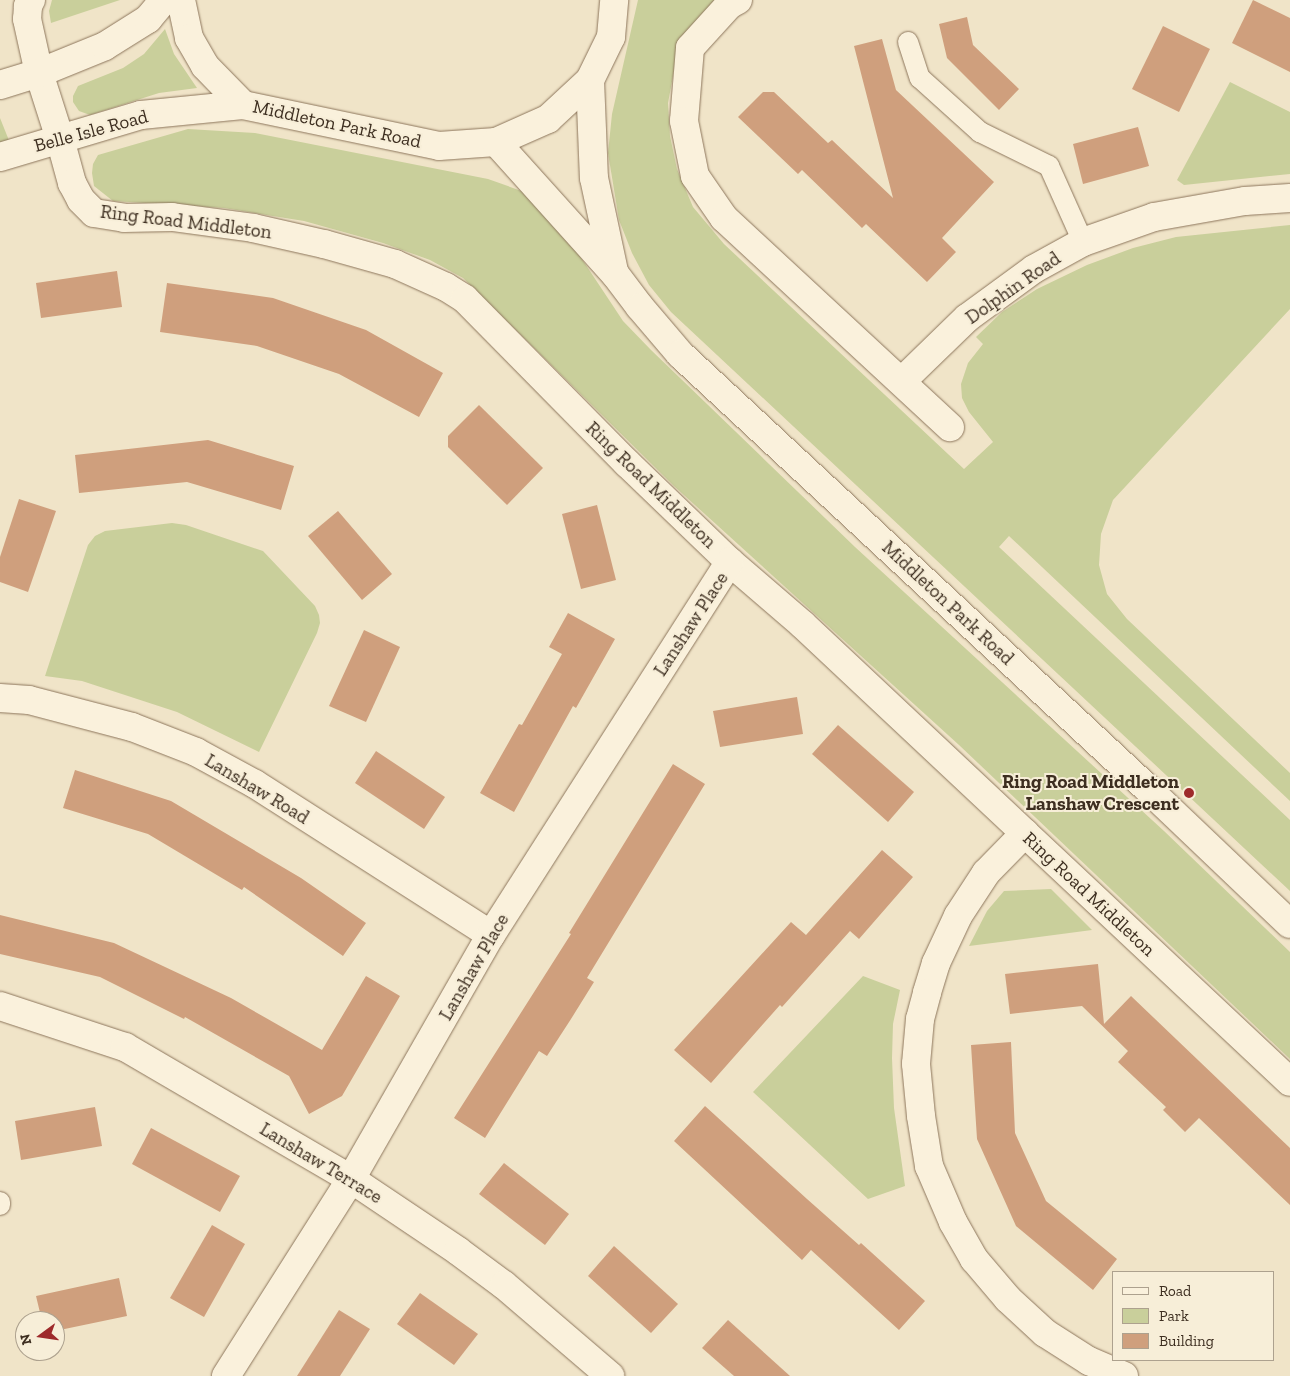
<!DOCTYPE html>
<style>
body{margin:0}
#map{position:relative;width:1290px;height:1376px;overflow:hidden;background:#f0e4c8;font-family:"Zilla Slab",serif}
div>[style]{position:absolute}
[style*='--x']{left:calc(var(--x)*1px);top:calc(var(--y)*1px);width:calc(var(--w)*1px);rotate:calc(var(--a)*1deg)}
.green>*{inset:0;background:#c9cf9b}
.building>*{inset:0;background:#cf9f7d}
.roads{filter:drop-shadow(0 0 1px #8d765c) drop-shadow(0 0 1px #8d765c)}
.service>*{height:20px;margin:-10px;padding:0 10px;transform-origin:10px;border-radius:10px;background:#faf1dc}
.minor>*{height:28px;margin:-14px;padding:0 14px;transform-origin:14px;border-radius:14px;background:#faf1dc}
.tertiary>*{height:28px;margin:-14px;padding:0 14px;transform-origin:14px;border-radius:14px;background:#faf1dc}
.dots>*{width:14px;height:14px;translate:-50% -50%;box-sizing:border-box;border:2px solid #f7eed8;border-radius:50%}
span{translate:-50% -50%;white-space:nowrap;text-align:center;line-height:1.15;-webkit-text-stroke:4px #f7eed8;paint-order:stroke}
.street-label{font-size:19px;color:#3d2e20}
.poi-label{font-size:19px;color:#3d2e20;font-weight:700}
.right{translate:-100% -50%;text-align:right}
.legend{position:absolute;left:1112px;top:1271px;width:162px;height:90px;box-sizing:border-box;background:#f7eed8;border:1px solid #ada18e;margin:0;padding:6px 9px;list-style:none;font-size:15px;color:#3d2e20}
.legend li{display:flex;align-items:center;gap:10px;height:25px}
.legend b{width:25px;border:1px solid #ada18e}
.north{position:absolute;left:15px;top:1311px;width:50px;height:50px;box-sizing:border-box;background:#f7eed8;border:1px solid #ada18e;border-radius:50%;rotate:256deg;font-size:14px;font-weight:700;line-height:20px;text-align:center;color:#3d2e20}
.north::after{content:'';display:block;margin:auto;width:18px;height:22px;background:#9e2a2b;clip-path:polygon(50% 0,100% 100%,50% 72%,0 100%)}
</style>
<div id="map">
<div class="green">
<div style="clip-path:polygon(52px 0,120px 0,51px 23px,49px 11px)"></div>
<div style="clip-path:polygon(638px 0,715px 0,687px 36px,676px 60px,668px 103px,670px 136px,677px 169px,693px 207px,724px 244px,964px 469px,993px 442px,969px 412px,962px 398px,961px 384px,968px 363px,983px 344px,976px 337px,1002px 312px,1037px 289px,1087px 265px,1133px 248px,1176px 237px,1290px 225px,1290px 309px,1113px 500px,1101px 534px,1099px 565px,1107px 594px,1127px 619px,1290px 773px,1290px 801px,1009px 536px,999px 547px,1290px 820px,1290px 891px,671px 312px,649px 285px,632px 253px,619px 220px,608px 153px,612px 114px)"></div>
<div style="clip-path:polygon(165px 29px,174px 54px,197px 88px,159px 93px,90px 115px,79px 111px,73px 102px,73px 96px,78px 86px,123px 68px,144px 54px)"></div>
<div style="clip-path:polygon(1230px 82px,1290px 112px,1290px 174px,1184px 185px,1177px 180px)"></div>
<div style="clip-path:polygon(0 118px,10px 143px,0 146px)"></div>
<div style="clip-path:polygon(188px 129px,255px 133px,488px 179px,530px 194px,570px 241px,623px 321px,651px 350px,855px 547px,1164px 831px,1290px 952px,1290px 1059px,959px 745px,674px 486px,463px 278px,430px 260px,383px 243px,304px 221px,224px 208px,113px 201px,94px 186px,92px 173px,93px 164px,98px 155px)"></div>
<div style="clip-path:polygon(172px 523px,186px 525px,263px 551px,315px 606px,319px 615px,320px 623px,317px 633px,259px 752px,177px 712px,82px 681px,45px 676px,88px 545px,95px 536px,105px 531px)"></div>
<div style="clip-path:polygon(1051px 889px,1092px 930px,969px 946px,987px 911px,1004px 891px)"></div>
<div style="clip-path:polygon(863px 976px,900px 990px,893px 1024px,892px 1058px,894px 1108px,905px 1186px,868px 1199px,753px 1092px)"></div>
</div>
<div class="building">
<div style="clip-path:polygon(1253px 0,1290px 18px,1290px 72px,1232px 43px)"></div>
<div style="clip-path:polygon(967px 17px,973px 45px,1019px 89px,999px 110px,947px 58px,939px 24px)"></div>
<div style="clip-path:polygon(1163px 26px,1210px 49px,1179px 112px,1132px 89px)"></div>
<div style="clip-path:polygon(882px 39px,896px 90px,994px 182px,942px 238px,956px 252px,927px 282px,866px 224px,862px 228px,802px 170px,798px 174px,738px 117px,763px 92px,774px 92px,828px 143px,832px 140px,893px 198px,854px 46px)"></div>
<div style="clip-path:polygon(1138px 127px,1149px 166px,1083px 184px,1073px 144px)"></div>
<div style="clip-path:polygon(117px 271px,122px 307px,41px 318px,36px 283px)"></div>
<div style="clip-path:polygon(167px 283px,273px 298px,366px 330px,443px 373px,419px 417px,339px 374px,257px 346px,160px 332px)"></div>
<div style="clip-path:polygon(479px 405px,543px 468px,507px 505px,448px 447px,448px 436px)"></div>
<div style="clip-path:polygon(208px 440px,294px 466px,281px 510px,187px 482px,79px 493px,75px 455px)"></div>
<div style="clip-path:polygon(19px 499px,56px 511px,28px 592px,0 582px,0 557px)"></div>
<div style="clip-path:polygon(597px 505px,616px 580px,581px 589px,562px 514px)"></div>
<div style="clip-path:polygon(338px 511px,392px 574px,362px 600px,308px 536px)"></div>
<div style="clip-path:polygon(568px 613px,615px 639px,576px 708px,573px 706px,514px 812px,480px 793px,519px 724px,522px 725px,562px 654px,549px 647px)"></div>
<div style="clip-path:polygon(364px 630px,400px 647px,366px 722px,329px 706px)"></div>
<div style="clip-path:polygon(797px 697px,803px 734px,720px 747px,713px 711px)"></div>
<div style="clip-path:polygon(838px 725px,914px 792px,888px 822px,812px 754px)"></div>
<div style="clip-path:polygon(376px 751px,445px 797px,424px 829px,355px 783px)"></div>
<div style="clip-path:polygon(673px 764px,705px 784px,587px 978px,594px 982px,571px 1019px,547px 1056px,539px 1051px,485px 1138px,454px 1118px,571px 934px,569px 933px)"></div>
<div style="clip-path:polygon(75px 770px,171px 801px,301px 878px,366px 923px,343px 956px,244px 887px,242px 890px,148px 834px,63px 808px)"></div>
<div style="clip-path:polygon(882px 850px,913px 877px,859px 939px,850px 931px,782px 1007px,780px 1005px,711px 1083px,674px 1050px,791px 922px,806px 935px)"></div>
<div style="clip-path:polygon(0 915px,114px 943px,231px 998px,322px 1050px,366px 976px,400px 996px,342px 1096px,309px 1114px,289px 1076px,185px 1017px,184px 1019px,100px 977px,0 954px)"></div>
<div style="clip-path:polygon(1098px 964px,1104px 1024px,1131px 996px,1290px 1148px,1290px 1205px,1199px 1118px,1185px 1132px,1163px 1110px,1166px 1107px,1118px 1062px,1128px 1051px,1082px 1006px,1010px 1014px,1005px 974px)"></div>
<div style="clip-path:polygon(1011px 1042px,1015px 1133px,1046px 1201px,1117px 1259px,1093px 1290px,1016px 1226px,977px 1139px,971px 1045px)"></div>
<div style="clip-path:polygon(705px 1106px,807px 1199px,859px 1245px,861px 1243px,925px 1301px,899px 1330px,811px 1250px,802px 1260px,674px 1141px)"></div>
<div style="clip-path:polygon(95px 1107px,102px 1146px,21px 1160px,15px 1121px)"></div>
<div style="clip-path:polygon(151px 1128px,240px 1176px,220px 1212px,132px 1164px)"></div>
<div style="clip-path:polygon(504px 1163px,569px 1214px,545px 1245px,479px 1194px)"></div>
<div style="clip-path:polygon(212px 1225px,245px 1244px,204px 1317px,170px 1298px)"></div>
<div style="clip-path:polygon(614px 1246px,678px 1304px,651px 1333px,588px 1276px)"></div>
<div style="clip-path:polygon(119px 1278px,127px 1316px,55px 1331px,55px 1321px,42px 1321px,36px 1296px)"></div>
<div style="clip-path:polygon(420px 1293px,478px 1334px,454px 1365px,397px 1324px)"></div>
<div style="clip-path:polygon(339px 1310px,370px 1329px,340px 1376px,297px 1376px)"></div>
<div style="clip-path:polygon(728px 1320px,758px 1347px,790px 1376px,734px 1376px,702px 1348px)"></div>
</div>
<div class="roads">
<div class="service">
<div style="--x:908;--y:42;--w:38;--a:72"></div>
<div style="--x:920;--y:78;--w:81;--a:42"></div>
<div style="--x:980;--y:132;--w:77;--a:26.2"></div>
<div style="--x:1049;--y:166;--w:83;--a:65.9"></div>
<div style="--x:0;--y:1202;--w:3;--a:90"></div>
</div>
<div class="minor">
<div style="--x:738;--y:0;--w:10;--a:151"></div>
<div style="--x:729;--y:5;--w:58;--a:132.2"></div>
<div style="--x:690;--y:48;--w:73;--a:94.7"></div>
<div style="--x:684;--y:121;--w:56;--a:78.7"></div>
<div style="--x:695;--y:176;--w:51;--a:55.4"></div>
<div style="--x:724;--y:218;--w:308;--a:42.8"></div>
<div style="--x:60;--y:139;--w:46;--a:74.7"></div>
<div style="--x:72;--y:183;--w:19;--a:62"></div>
<div style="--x:81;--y:200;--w:18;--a:45"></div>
<div style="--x:94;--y:213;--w:30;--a:9"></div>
<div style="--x:124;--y:218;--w:48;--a:-1.2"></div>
<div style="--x:172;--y:217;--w:82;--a:7.7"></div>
<div style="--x:253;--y:228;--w:73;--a:12.7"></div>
<div style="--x:324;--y:244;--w:74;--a:15.7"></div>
<div style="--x:395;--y:264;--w:56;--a:24.3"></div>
<div style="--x:446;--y:287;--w:22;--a:32"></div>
<div style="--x:465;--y:299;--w:231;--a:45.4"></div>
<div style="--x:627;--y:463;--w:143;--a:43.9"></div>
<div style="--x:730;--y:562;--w:95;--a:40.7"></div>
<div style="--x:802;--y:624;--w:669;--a:43.18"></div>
<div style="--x:902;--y:381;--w:91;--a:-44.1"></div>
<div style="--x:967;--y:318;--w:83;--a:-36.2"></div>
<div style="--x:1034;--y:269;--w:56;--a:-28.9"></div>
<div style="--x:1083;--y:242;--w:75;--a:-19.4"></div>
<div style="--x:1154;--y:217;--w:92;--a:-10"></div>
<div style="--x:1245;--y:201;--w:45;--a:-3.8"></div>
<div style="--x:0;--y:698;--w:29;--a:4"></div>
<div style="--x:29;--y:700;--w:106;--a:14.7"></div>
<div style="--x:132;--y:727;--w:69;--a:21.3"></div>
<div style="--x:196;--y:752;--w:67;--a:28.5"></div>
<div style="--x:255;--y:784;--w:280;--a:32.6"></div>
<div style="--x:1025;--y:833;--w:56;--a:134.3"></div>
<div style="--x:986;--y:873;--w:51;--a:123.1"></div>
<div style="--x:958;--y:916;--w:52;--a:115.1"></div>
<div style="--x:936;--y:963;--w:31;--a:107"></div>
<div style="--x:927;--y:993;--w:27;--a:105"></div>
<div style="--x:920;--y:1019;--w:45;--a:95.1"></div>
<div style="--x:916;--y:1064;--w:52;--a:84.5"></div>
<div style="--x:921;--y:1116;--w:51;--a:80.9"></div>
<div style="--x:929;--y:1166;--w:61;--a:66.8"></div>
<div style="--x:953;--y:1222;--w:43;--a:60.4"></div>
<div style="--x:974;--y:1259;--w:52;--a:49.6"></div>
<div style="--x:1008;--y:1299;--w:50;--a:42.6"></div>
<div style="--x:1045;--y:1333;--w:52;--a:32.5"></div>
<div style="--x:1089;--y:1361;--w:38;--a:23"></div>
<div style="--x:0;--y:1006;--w:132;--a:18.2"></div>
<div style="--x:125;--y:1047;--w:262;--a:30.3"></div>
<div style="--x:351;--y:1179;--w:129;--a:33.9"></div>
<div style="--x:458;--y:1251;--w:57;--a:36.5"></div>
<div style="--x:504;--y:1285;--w:140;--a:40.6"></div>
<div style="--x:226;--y:1376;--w:233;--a:-57.6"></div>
<div style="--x:351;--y:1179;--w:281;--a:-60.2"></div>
<div style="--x:491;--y:935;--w:443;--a:-57.4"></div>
</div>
<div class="tertiary">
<div style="--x:31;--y:0;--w:7;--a:117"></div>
<div style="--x:28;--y:6;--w:13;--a:94"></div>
<div style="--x:27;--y:19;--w:55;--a:77.5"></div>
<div style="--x:39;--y:73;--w:69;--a:72.3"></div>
<div style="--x:181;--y:0;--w:39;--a:78"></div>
<div style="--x:189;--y:38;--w:32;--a:60"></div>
<div style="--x:205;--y:66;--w:54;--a:45.7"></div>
<div style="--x:243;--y:105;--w:200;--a:11.8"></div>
<div style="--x:439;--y:146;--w:57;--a:-4"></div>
<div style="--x:496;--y:142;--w:57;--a:-23.9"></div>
<div style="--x:548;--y:119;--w:57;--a:-42.9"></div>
<div style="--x:590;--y:80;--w:48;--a:-64"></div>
<div style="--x:611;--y:37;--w:37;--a:-85"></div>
<div style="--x:590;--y:80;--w:98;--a:87.7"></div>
<div style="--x:594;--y:178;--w:95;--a:77.9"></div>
<div style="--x:0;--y:85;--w:41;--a:-17.1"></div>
<div style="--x:39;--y:73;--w:71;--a:-22.2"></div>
<div style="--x:105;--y:46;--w:51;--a:-32.1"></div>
<div style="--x:148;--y:19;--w:25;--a:-50"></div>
<div style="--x:496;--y:142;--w:178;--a:48"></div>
<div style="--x:615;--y:274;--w:41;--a:52.9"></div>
<div style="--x:640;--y:307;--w:62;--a:49.6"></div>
<div style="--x:680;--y:354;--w:638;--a:42.9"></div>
<div style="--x:1147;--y:788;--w:197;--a:43.6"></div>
<div style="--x:0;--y:157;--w:147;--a:-16.6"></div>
<div style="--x:141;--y:115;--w:102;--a:-5.6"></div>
</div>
</div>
<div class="dots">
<div style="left:1189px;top:793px;background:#9e2a2b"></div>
</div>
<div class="street-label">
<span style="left:337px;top:124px;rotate:12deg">Middleton Park Road</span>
<span style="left:91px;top:131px;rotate:-15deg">Belle Isle Road</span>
<span style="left:186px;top:222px;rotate:7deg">Ring Road Middleton</span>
<span style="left:1013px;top:288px;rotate:-35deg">Dolphin Road</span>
<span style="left:651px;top:485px;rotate:44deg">Ring Road Middleton</span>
<span style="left:948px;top:603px;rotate:43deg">Middleton Park Road</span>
<span style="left:691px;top:624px;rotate:-57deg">Lanshaw Place</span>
<span style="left:257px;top:789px;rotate:31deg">Lanshaw Road</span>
<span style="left:1089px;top:894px;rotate:43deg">Ring Road Middleton</span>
<span style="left:474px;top:967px;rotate:-60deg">Lanshaw Place</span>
<span style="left:321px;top:1163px;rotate:31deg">Lanshaw Terrace</span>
</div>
<div class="poi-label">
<span class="right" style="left:1179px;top:793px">Ring Road Middleton<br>Lanshaw Crescent</span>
</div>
<ul class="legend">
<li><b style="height:6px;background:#faf1dc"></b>Road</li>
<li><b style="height:14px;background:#c9cf9b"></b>Park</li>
<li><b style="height:14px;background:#cf9f7d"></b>Building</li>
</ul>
<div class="north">N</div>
</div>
